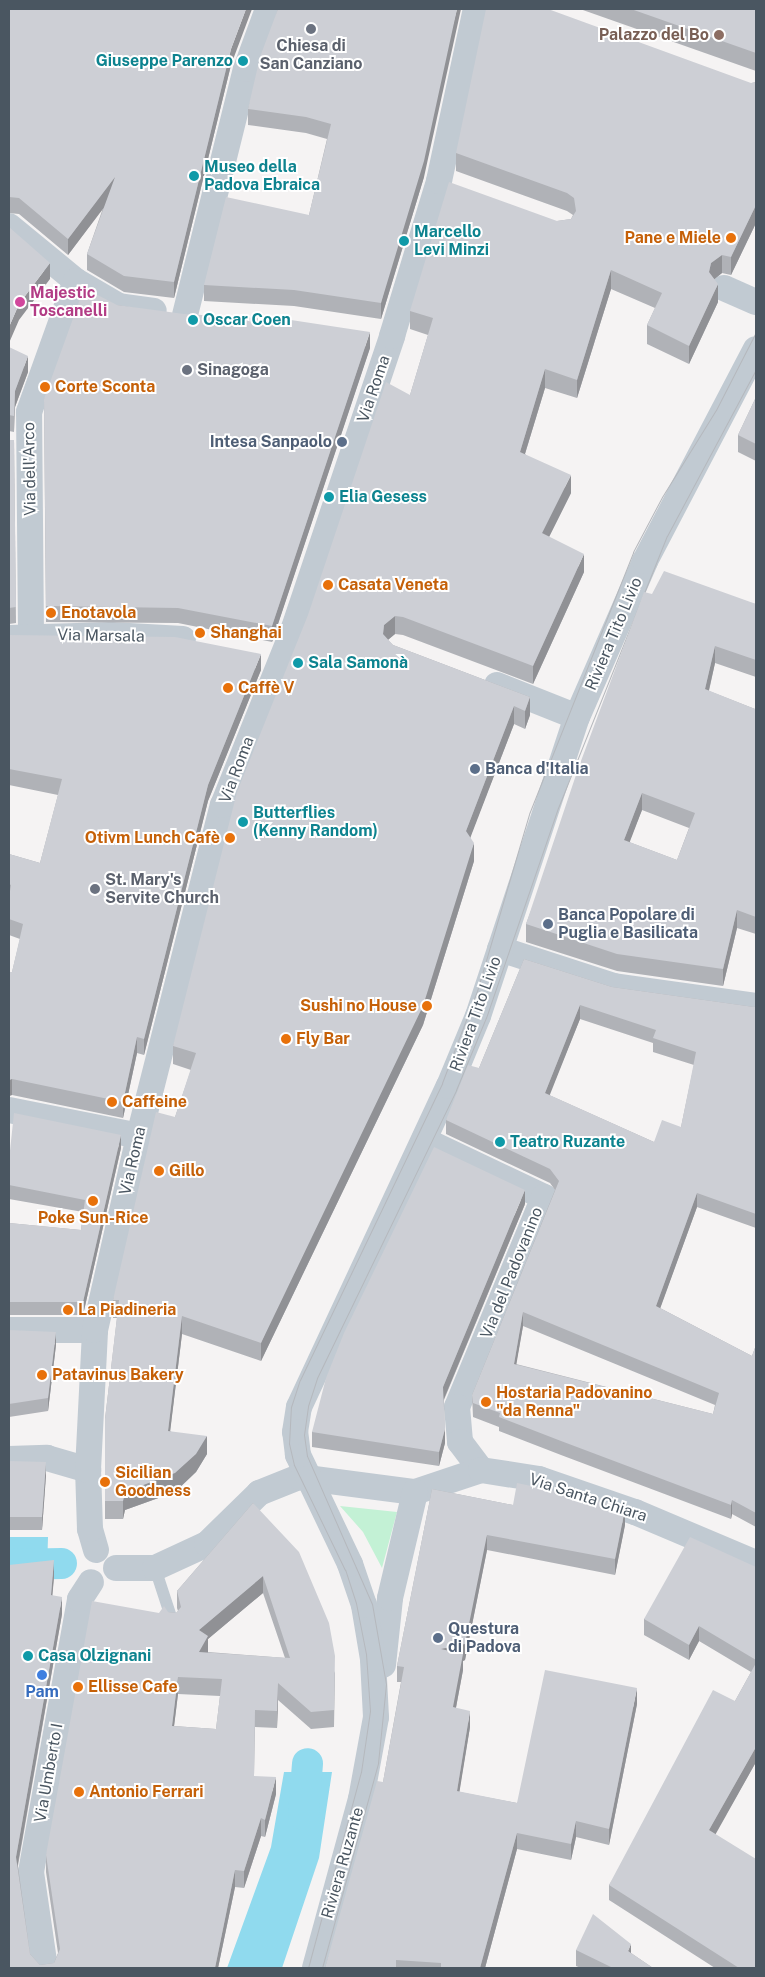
<!DOCTYPE html>
<meta charset="utf-8">
<style>
body{margin:0}
#map{position:relative;width:765px;height:1977px;overflow:hidden;background:#f5f3f3;font-family:"Public Sans",sans-serif}
div>[style]{position:absolute}
[style*='--x']{left:calc(var(--x)*1px);top:calc(var(--y)*1px);width:calc(var(--w)*1px);rotate:calc(var(--a)*1deg)}
.green>*{inset:0;background:#c3f1d5}
.water>*{inset:0;background:#90daee}
.canal>*{height:31px;margin:-15.5px;padding:0 15.5px;transform-origin:15.5px;border-radius:15.5px;background:#90daee}
.lane>*{height:12px;margin:-6px;padding:0 6px;transform-origin:6px;border-radius:6px;background:#c1cad2}
.street>*{height:26px;margin:-13px;padding:0 13px;transform-origin:13px;border-radius:13px;background:#c1cad2}
.tram>*{height:1px;margin:-0.5px;padding:0 0.5px;transform-origin:0.5px;border-radius:0.5px;background:#b5b8bd}
.wall>*{inset:0;background:#b0b2b7}
.shaded-wall>*{inset:0;background:#909195}
.building>*{inset:0;background:#cdcfd5}
.dots>*{width:14px;height:14px;translate:-50% -50%;box-sizing:border-box;border:2px solid #fff;border-radius:50%}
span{translate:-50% -50%;white-space:nowrap;text-align:center;line-height:1.15;-webkit-text-stroke:4px #fff;paint-order:stroke}
.education-label{font-size:16px;color:#785e54;font-weight:700}
.right{translate:-100% -50%;text-align:right}
.worship-label{font-size:16px;color:#5b616d;font-weight:700}
.left{translate:0 -50%;text-align:left}
.culture-label{font-size:16px;color:#0d838f;font-weight:700}
.food-label{font-size:16px;color:#c56008;font-weight:700}
.hotel-label{font-size:16px;color:#b23c85;font-weight:700}
.street-label{font-size:16px;color:#4a5661}
.service-label{font-size:16px;color:#4e5e75;font-weight:700}
.shop-label{font-size:16px;color:#366cbe;font-weight:700}
.frame{position:absolute;inset:0;border:10px solid #4a5661;pointer-events:none}
</style>
<div id="map">
<div class="green">
<div style="clip-path:polygon(340px 1506px,397px 1512px,382px 1568px,363px 1532px)"></div>
</div>
<div class="water">
<div style="clip-path:polygon(9px 1537px,48px 1537px,47px 1570px,9px 1572px)"></div>
<div style="clip-path:polygon(284px 1772px,332px 1772px,319px 1858px,282px 1968px,227px 1968px,271px 1847px)"></div>
</div>
<div class="canal">
<div style="--x:9;--y:1564;--w:52;--a:-1.1"></div>
<div style="--x:303;--y:1814;--w:51;--a:-85.5"></div>
</div>
<div class="lane">
<div style="--x:155;--y:1568;--w:58;--a:71.9"></div>
</div>
<div class="street">
<div style="--x:9;--y:226;--w:87;--a:39.4"></div>
<div style="--x:76;--y:281;--w:50;--a:30.2"></div>
<div style="--x:119;--y:306;--w:35;--a:8"></div>
<div style="--x:724;--y:288;--w:35;--a:24"></div>
<div style="--x:185;--y:315;--w:253;--a:-76.1"></div>
<div style="--x:246;--y:69;--w:64;--a:-69.9"></div>
<div style="--x:31;--y:635;--w:223;--a:-90.5"></div>
<div style="--x:29;--y:412;--w:139;--a:-70.3"></div>
<div style="--x:9;--y:638;--w:102;--a:-1.7"></div>
<div style="--x:111;--y:635;--w:72;--a:3.2"></div>
<div style="--x:497;--y:685;--w:86;--a:21.8"></div>
<div style="--x:500;--y:949;--w:120;--a:18"></div>
<div style="--x:614;--y:986;--w:143;--a:8"></div>
<div style="--x:9;--y:1110;--w:133;--a:11.3"></div>
<div style="--x:424;--y:1140;--w:133;--a:25.4"></div>
<div style="--x:544;--y:1197;--w:227;--a:112.5"></div>
<div style="--x:457;--y:1407;--w:35;--a:85"></div>
<div style="--x:460;--y:1442;--w:35;--a:53"></div>
<div style="--x:9;--y:1330;--w:86;--a:0"></div>
<div style="--x:9;--y:1459;--w:38;--a:-2"></div>
<div style="--x:47;--y:1458;--w:43;--a:16.3"></div>
<div style="--x:96;--y:1550;--w:22;--a:-106"></div>
<div style="--x:90;--y:1529;--w:59;--a:-91.9"></div>
<div style="--x:88;--y:1470;--w:140;--a:-87.1"></div>
<div style="--x:95;--y:1330;--w:199;--a:-77.2"></div>
<div style="--x:139;--y:1136;--w:341;--a:-75.8"></div>
<div style="--x:223;--y:805;--w:191;--a:-68.1"></div>
<div style="--x:294;--y:628;--w:308;--a:-71.4"></div>
<div style="--x:392;--y:336;--w:162;--a:-73.1"></div>
<div style="--x:439;--y:181;--w:176;--a:-77.9"></div>
<div style="--x:116;--y:1568;--w:39;--a:0"></div>
<div style="--x:155;--y:1568;--w:57;--a:-24.8"></div>
<div style="--x:207;--y:1544;--w:73;--a:-44.4"></div>
<div style="--x:259;--y:1493;--w:43;--a:-21.8"></div>
<div style="--x:299;--y:1477;--w:117;--a:7.4"></div>
<div style="--x:415;--y:1492;--w:70;--a:-18.4"></div>
<div style="--x:481;--y:1470;--w:59;--a:8.8"></div>
<div style="--x:539;--y:1479;--w:102;--a:19"></div>
<div style="--x:635;--y:1512;--w:131;--a:22.9"></div>
<div style="--x:383;--y:1665;--w:67;--a:-84"></div>
<div style="--x:390;--y:1598;--w:109;--a:-76.7"></div>
<div style="--x:45;--y:1968;--w:97;--a:-98.3"></div>
<div style="--x:31;--y:1872;--w:277;--a:-79.8"></div>
<div style="--x:80;--y:1599;--w:20;--a:-57"></div>
<div style="--x:315;--y:1968;--w:175;--a:-74.8"></div>
<div style="--x:361;--y:1799;--w:83;--a:-79.6"></div>
<div style="--x:376;--y:1717;--w:58;--a:-93"></div>
<div style="--x:373;--y:1659;--w:55;--a:-99.5"></div>
<div style="--x:364;--y:1605;--w:43;--a:-108.9"></div>
<div style="--x:350;--y:1564;--w:121;--a:-115.5"></div>
<div style="--x:298;--y:1455;--w:23;--a:-97"></div>
<div style="--x:295;--y:1432;--w:25;--a:-81"></div>
<div style="--x:299;--y:1407;--w:354;--a:-65"></div>
<div style="--x:449;--y:1086;--w:76;--a:-67.5"></div>
<div style="--x:478;--y:1016;--w:315;--a:-71.7"></div>
<div style="--x:577;--y:717;--w:170;--a:-66.4"></div>
<div style="--x:645;--y:561;--w:239;--a:-62.4"></div>
</div>
<div class="tram">
<div style="--x:308;--y:1968;--w:203;--a:-74.9"></div>
<div style="--x:361;--y:1772;--w:62;--a:-81.6"></div>
<div style="--x:370;--y:1711;--w:57;--a:-94"></div>
<div style="--x:366;--y:1654;--w:52;--a:-101.1"></div>
<div style="--x:356;--y:1603;--w:35;--a:-108"></div>
<div style="--x:345;--y:1570;--w:117;--a:-115.9"></div>
<div style="--x:294;--y:1465;--w:22;--a:-103"></div>
<div style="--x:289;--y:1444;--w:37;--a:-87"></div>
<div style="--x:291;--y:1407;--w:28;--a:-72"></div>
<div style="--x:300;--y:1380;--w:329;--a:-64.4"></div>
<div style="--x:442;--y:1083;--w:98;--a:-69.2"></div>
<div style="--x:477;--y:991;--w:184;--a:-73.6"></div>
<div style="--x:529;--y:814;--w:282;--a:-68.3"></div>
<div style="--x:633;--y:552;--w:62;--a:-62.2"></div>
<div style="--x:662;--y:497;--w:102;--a:-58.2"></div>
<div style="--x:716;--y:410;--w:88;--a:-62.9"></div>
<div style="--x:322;--y:1968;--w:213;--a:-74.7"></div>
<div style="--x:378;--y:1763;--w:79;--a:-84.2"></div>
<div style="--x:386;--y:1684;--w:81;--a:-99.9"></div>
<div style="--x:372;--y:1604;--w:162;--a:-113.7"></div>
<div style="--x:307;--y:1456;--w:21;--a:-98"></div>
<div style="--x:304;--y:1435;--w:29;--a:-82"></div>
<div style="--x:308;--y:1406;--w:29;--a:-72"></div>
<div style="--x:317;--y:1378;--w:320;--a:-64.2"></div>
<div style="--x:456;--y:1090;--w:81;--a:-67.5"></div>
<div style="--x:487;--y:1015;--w:219;--a:-71.1"></div>
<div style="--x:558;--y:808;--w:293;--a:-68.2"></div>
<div style="--x:667;--y:536;--w:189;--a:-61.9"></div>
</div>
<div class="wall">
<div style="clip-path:polygon(9px 9px,231px 65px,174px 298px,124px 292px,87px 270px,87px 254px,103px 208px,68px 255px,19px 214px,9px 213px)"></div>
<div style="clip-path:polygon(278px 9px,424px 177px,381px 319px,294px 306px,204px 301px,204px 285px,309px 215px,327px 139px,306px 133px,248px 125px,248px 109px)"></div>
<div style="clip-path:polygon(580px 9px,756px 9px,756px 71px)"></div>
<div style="clip-path:polygon(756px 82px,756px 223px,731px 275px,722px 273px,714px 279px,718px 302px,689px 364px,647px 344px,647px 325px,655px 308px,611px 289px,577px 398px,545px 388px,525px 454px,571px 493px,549px 537px,584px 572px,533px 684px,403px 635px,395px 634px,388px 640px,393px 645px,530px 697px,530px 715px,525px 729px,514px 724px,470px 837px,474px 861px,423px 1025px,261px 1361px,182px 1334px,170px 1431px,207px 1454px,196px 1472px,175px 1492px,125px 1510px,123px 1519px,105px 1519px,105px 1419px,117px 1318px,113px 1318px,113px 1300px,191px 1070px,173px 1064px,173px 1046px,410px 395px,428px 335px,410px 329px,410px 311px,557px 221px,571px 219px,573px 215px,567px 211px,456px 171px,456px 153px)"></div>
<div style="clip-path:polygon(117px 305px,370px 348px,272px 642px,178px 623px,46px 622px,44px 399px)"></div>
<div style="clip-path:polygon(9px 347px,28px 372px,15px 407px,14px 432px,9px 431px)"></div>
<div style="clip-path:polygon(756px 397px,756px 461px,738px 452px,738px 435px)"></div>
<div style="clip-path:polygon(9px 440px,14px 440px,16px 623px,9px 624px)"></div>
<div style="clip-path:polygon(evenodd,652px 594px,756px 604px,756px 677px,715px 663px,709px 691px,755px 709px,756px 704px,756px 934px,737px 928px,723px 986px,617px 971px,526px 942px,526px 924px,652px 594px,642px 810px,689px 828px,677px 860px,629px 842px,642px 810px)"></div>
<div style="clip-path:polygon(9px 635px,261px 670px,208px 801px,144px 1055px,137px 1053px,123px 1118px,12px 1095px,9px 1096px,9px 972px,12px 972px,20px 939px,9px 935px,9px 854px,40px 863px,58px 795px,9px 785px)"></div>
<div style="clip-path:polygon(evenodd,524px 959px,612px 987px,754px 1007px,756px 1006px,756px 1228px,697px 1207px,660px 1308px,752px 1356px,756px 1345px,756px 1527px,732px 1514px,731px 1519px,561px 1455px,499px 1431px,499px 1427px,473px 1417px,472px 1395px,555px 1190px,550px 1183px,446px 1134px,446px 1120px,479px 1068px,524px 959px,580px 1019px,653px 1043px,653px 1052px,694px 1065px,681px 1127px,654px 1142px,549px 1095px,580px 1019px,524px 959px,523px 1326px,715px 1405px,713px 1414px,516px 1364px,523px 1326px)"></div>
<div style="clip-path:polygon(121px 1148px,83px 1315px,9px 1315px,9px 1223px,81px 1230px,83px 1212px,9px 1199px,9px 1160px)"></div>
<div style="clip-path:polygon(525px 1204px,444px 1400px,445px 1443px,439px 1466px,312px 1447px,312px 1432px)"></div>
<div style="clip-path:polygon(9px 1330px,56px 1345px,48px 1411px,9px 1417px)"></div>
<div style="clip-path:polygon(9px 1461px,46px 1475px,42px 1530px,9px 1530px)"></div>
<div style="clip-path:polygon(432px 1489px,513px 1505px,625px 1525px,615px 1575px,487px 1550px,465px 1660px,463px 1661px,463px 1670px,456px 1708px,470px 1727px,459px 1792px,517px 1803px,637px 1704px,609px 1845px,576px 1837px,571px 1860px,517px 1849px,485px 1968px,325px 1968px,383px 1782px,401px 1682px,397px 1682px,397px 1666px)"></div>
<div style="clip-path:polygon(evenodd,253px 1503px,335px 1673px,334px 1727px,311px 1729px,278px 1700px,277px 1728px,255px 1727px,254px 1776px,276px 1794px,265px 1837px,261px 1836px,244px 1888px,235px 1887px,218px 1968px,9px 1968px,9px 1565px,54px 1577px,52px 1595px,62px 1614px,18px 1866px,30px 1954px,40px 1965px,54px 1963px,58px 1953px,46px 1872px,46px 1855px,159px 1613px,168px 1612px,176px 1613px,178px 1611px,177px 1608px,177px 1591px,253px 1503px,263px 1593px,285px 1658px,208px 1652px,208px 1639px,263px 1593px,253px 1503px,178px 1694px,220px 1696px,216px 1729px,174px 1726px,178px 1694px)"></div>
<div style="clip-path:polygon(756px 1567px,756px 1762px,715px 1834px,756px 1968px,715px 1968px,609px 1900px,609px 1885px,735px 1701px,751px 1672px,699px 1641px,689px 1660px,644px 1635px,644px 1619px)"></div>
<div style="clip-path:polygon(576px 1950px,631px 1953px,653px 1968px,581px 1968px,576px 1966px)"></div>
</div>
<div class="shaded-wall">
<div style="clip-path:polygon(246px 9px,252px 9px,231px 65px,174px 298px,174px 282px,231px 49px)"></div>
<div style="clip-path:polygon(457px 9px,461px 9px,424px 177px,381px 319px,381px 303px)"></div>
<div style="clip-path:polygon(115px 177px,115px 193px,68px 255px,68px 239px)"></div>
<div style="clip-path:polygon(756px 205px,756px 223px,731px 275px,731px 257px)"></div>
<div style="clip-path:polygon(722px 255px,722px 273px,711px 282px,709px 272px,711px 263px)"></div>
<div style="clip-path:polygon(50px 263px,50px 279px,19px 320px,9px 343px,9px 327px,19px 304px)"></div>
<div style="clip-path:polygon(611px 270px,611px 289px,577px 398px,577px 380px)"></div>
<div style="clip-path:polygon(718px 284px,718px 302px,689px 364px,689px 346px)"></div>
<div style="clip-path:polygon(370px 332px,370px 348px,272px 642px,272px 626px)"></div>
<div style="clip-path:polygon(28px 356px,28px 372px,15px 407px,14px 432px,15px 391px)"></div>
<div style="clip-path:polygon(545px 369px,545px 388px,520px 470px,520px 452px)"></div>
<div style="clip-path:polygon(571px 475px,571px 493px,542px 551px,542px 533px)"></div>
<div style="clip-path:polygon(584px 554px,584px 572px,533px 684px,533px 666px)"></div>
<div style="clip-path:polygon(395px 616px,395px 634px,384px 643px,383px 634px,384px 625px)"></div>
<div style="clip-path:polygon(715px 646px,715px 663px,705px 707px,705px 689px)"></div>
<div style="clip-path:polygon(261px 654px,261px 670px,208px 801px,144px 1055px,144px 1039px,208px 785px)"></div>
<div style="clip-path:polygon(530px 697px,530px 715px,525px 729px,525px 711px)"></div>
<div style="clip-path:polygon(514px 706px,514px 724px,466px 849px,466px 831px)"></div>
<div style="clip-path:polygon(642px 793px,642px 810px,624px 857px,624px 840px)"></div>
<div style="clip-path:polygon(474px 843px,474px 861px,423px 1025px,261px 1361px,261px 1343px)"></div>
<div style="clip-path:polygon(737px 910px,737px 928px,723px 986px,723px 969px)"></div>
<div style="clip-path:polygon(580px 1005px,580px 1019px,545px 1107px,545px 1093px)"></div>
<div style="clip-path:polygon(137px 1037px,137px 1053px,123px 1118px,123px 1102px)"></div>
<div style="clip-path:polygon(12px 1079px,12px 1095px,9px 1096px,9px 1080px)"></div>
<div style="clip-path:polygon(121px 1135px,121px 1148px,83px 1315px,83px 1302px)"></div>
<div style="clip-path:polygon(525px 1190px,525px 1204px,443px 1401px,443px 1387px)"></div>
<div style="clip-path:polygon(697px 1193px,697px 1207px,656px 1320px,656px 1306px)"></div>
<div style="clip-path:polygon(523px 1312px,523px 1326px,514px 1378px,514px 1364px)"></div>
<div style="clip-path:polygon(182px 1316px,182px 1334px,168px 1449px,168px 1431px)"></div>
<div style="clip-path:polygon(56px 1332px,56px 1345px,48px 1411px,48px 1398px)"></div>
<div style="clip-path:polygon(445px 1429px,445px 1443px,439px 1466px,439px 1452px)"></div>
<div style="clip-path:polygon(207px 1436px,207px 1454px,196px 1472px,175px 1492px,125px 1510px,123px 1519px,123px 1501px,125px 1492px)"></div>
<div style="clip-path:polygon(46px 1462px,46px 1475px,42px 1530px,42px 1517px)"></div>
<div style="clip-path:polygon(732px 1500px,732px 1514px,731px 1519px,731px 1505px)"></div>
<div style="clip-path:polygon(625px 1509px,625px 1525px,615px 1575px,615px 1559px)"></div>
<div style="clip-path:polygon(487px 1535px,487px 1550px,465px 1660px,463px 1661px,463px 1670px,453px 1723px,453px 1707px,441px 1649px)"></div>
<div style="clip-path:polygon(54px 1560px,54px 1577px,51px 1612px,51px 1595px)"></div>
<div style="clip-path:polygon(263px 1576px,263px 1593px,208px 1639px,208px 1653px,199px 1669px,199px 1630px)"></div>
<div style="clip-path:polygon(62px 1597px,62px 1614px,16px 1874px,16px 1857px)"></div>
<div style="clip-path:polygon(699px 1626px,699px 1641px,689px 1660px,689px 1645px)"></div>
<div style="clip-path:polygon(178px 1677px,178px 1694px,172px 1743px,172px 1726px)"></div>
<div style="clip-path:polygon(278px 1683px,278px 1700px,277px 1728px,277px 1711px)"></div>
<div style="clip-path:polygon(637px 1688px,637px 1704px,609px 1845px,609px 1829px)"></div>
<div style="clip-path:polygon(470px 1711px,470px 1727px,457px 1807px,457px 1791px)"></div>
<div style="clip-path:polygon(756px 1747px,756px 1762px,709px 1846px,709px 1830px)"></div>
<div style="clip-path:polygon(276px 1777px,276px 1794px,265px 1837px,265px 1820px)"></div>
<div style="clip-path:polygon(261px 1818px,261px 1836px,244px 1888px,244px 1871px)"></div>
<div style="clip-path:polygon(576px 1821px,576px 1837px,571px 1860px,571px 1844px)"></div>
<div style="clip-path:polygon(517px 1833px,517px 1849px,485px 1968px,480px 1968px)"></div>
<div style="clip-path:polygon(235px 1870px,235px 1887px,218px 1968px,215px 1968px)"></div>
<div style="clip-path:polygon(631px 1944px,631px 1960px,628px 1951px)"></div>
</div>
<div class="building">
<div style="clip-path:polygon(9px 9px,246px 9px,231px 49px,174px 282px,124px 276px,87px 254px,115px 177px,68px 239px,19px 198px,9px 197px)"></div>
<div style="clip-path:polygon(278px 9px,457px 9px,424px 161px,381px 303px,294px 290px,204px 285px,226px 197px,309px 215px,331px 124px,306px 117px,248px 109px,260px 57px)"></div>
<div style="clip-path:polygon(486px 9px,548px 9px,751px 83px,756px 82px,756px 205px,731px 257px,722px 255px,711px 263px,709px 272px,718px 284px,689px 346px,647px 325px,662px 293px,611px 270px,577px 380px,545px 369px,520px 452px,571px 475px,542px 533px,584px 554px,533px 666px,403px 617px,395px 616px,384px 625px,383px 634px,393px 645px,530px 697px,525px 711px,514px 706px,466px 831px,474px 843px,423px 1006px,261px 1343px,182px 1316px,168px 1431px,207px 1436px,196px 1454px,175px 1473px,125px 1492px,123px 1501px,105px 1501px,105px 1419px,119px 1300px,113px 1300px,156px 1112px,175px 1117px,196px 1053px,173px 1046px,237px 792px,308px 615px,386px 382px,410px 395px,433px 318px,410px 311px,449px 182px,557px 221px,571px 219px,576px 211px,574px 198px,567px 193px,456px 153px)"></div>
<div style="clip-path:polygon(631px 9px,756px 9px,756px 53px)"></div>
<div style="clip-path:polygon(9px 227px,50px 263px,19px 304px,9px 327px)"></div>
<div style="clip-path:polygon(84px 288px,117px 305px,184px 314px,291px 320px,370px 332px,272px 626px,178px 608px,46px 606px,44px 399px)"></div>
<div style="clip-path:polygon(9px 347px,28px 356px,15px 391px,14px 416px,9px 415px)"></div>
<div style="clip-path:polygon(756px 397px,756px 444px,738px 435px)"></div>
<div style="clip-path:polygon(9px 440px,14px 440px,16px 607px,9px 608px)"></div>
<div style="clip-path:polygon(evenodd,664px 571px,756px 604px,756px 660px,715px 646px,705px 689px,755px 709px,756px 704px,756px 917px,737px 910px,723px 969px,617px 954px,526px 924px,578px 769px,644px 592px,652px 594px,664px 571px,642px 793px,695px 813px,677px 860px,624px 840px,642px 793px)"></div>
<div style="clip-path:polygon(9px 635px,175px 637px,261px 654px,208px 785px,144px 1039px,137px 1037px,123px 1102px,12px 1079px,9px 1080px,9px 972px,12px 972px,23px 924px,9px 919px,9px 897px,11px 885px,9px 884px,9px 854px,40px 863px,62px 779px,9px 769px)"></div>
<div style="clip-path:polygon(evenodd,524px 959px,612px 987px,754px 1007px,756px 1006px,756px 1214px,697px 1193px,656px 1306px,752px 1356px,756px 1345px,756px 1513px,732px 1500px,731px 1505px,561px 1441px,499px 1417px,500px 1413px,473px 1403px,472px 1395px,559px 1181px,550px 1169px,446px 1120px,468px 1065px,479px 1068px,524px 959px,580px 1005px,656px 1030px,653px 1038px,696px 1052px,681px 1127px,662px 1120px,654px 1142px,545px 1093px,580px 1005px,524px 959px,523px 1312px,719px 1393px,713px 1414px,514px 1364px,523px 1312px)"></div>
<div style="clip-path:polygon(14px 1113px,121px 1135px,83px 1302px,9px 1302px,9px 1223px,81px 1230px,85px 1200px,9px 1185px,9px 1160px)"></div>
<div style="clip-path:polygon(434px 1147px,525px 1190px,443px 1387px,445px 1429px,439px 1452px,312px 1432px,326px 1378px,344px 1333px)"></div>
<div style="clip-path:polygon(9px 1330px,56px 1332px,48px 1398px,9px 1404px)"></div>
<div style="clip-path:polygon(9px 1461px,46px 1462px,42px 1517px,9px 1517px)"></div>
<div style="clip-path:polygon(517px 1483px,599px 1500px,625px 1509px,615px 1559px,487px 1535px,465px 1644px,441px 1649px,463px 1654px,453px 1707px,470px 1711px,457px 1791px,517px 1803px,545px 1670px,637px 1688px,609px 1829px,576px 1821px,571px 1844px,517px 1833px,480px 1968px,441px 1968px,441px 1963px,396px 1960px,396px 1968px,325px 1968px,327px 1961px,377px 1781px,383px 1782px,404px 1667px,397px 1666px,432px 1489px,513px 1505px)"></div>
<div style="clip-path:polygon(evenodd,253px 1503px,299px 1552px,329px 1623px,335px 1656px,334px 1710px,311px 1712px,278px 1683px,277px 1711px,255px 1710px,254px 1776px,276px 1777px,265px 1820px,261px 1818px,244px 1871px,235px 1870px,215px 1968px,9px 1968px,9px 1565px,54px 1560px,51px 1595px,62px 1597px,16px 1857px,30px 1954px,40px 1965px,54px 1963px,60px 1949px,46px 1855px,92px 1601px,159px 1613px,164px 1606px,168px 1612px,176px 1613px,181px 1607px,177px 1591px,253px 1503px,263px 1576px,290px 1658px,199px 1652px,208px 1636px,199px 1630px,263px 1576px,253px 1503px,178px 1677px,222px 1679px,216px 1729px,172px 1726px,178px 1677px)"></div>
<div style="clip-path:polygon(690px 1537px,756px 1567px,756px 1660px,699px 1626px,689px 1645px,644px 1619px)"></div>
<div style="clip-path:polygon(756px 1663px,756px 1747px,709px 1830px,756px 1859px,756px 1968px,739px 1968px,609px 1885px,713px 1690px,735px 1701px)"></div>
<div style="clip-path:polygon(593px 1914px,631px 1944px,628px 1951px,653px 1968px,613px 1968px,576px 1950px)"></div>
</div>
<div class="dots">
<div style="left:311px;top:29px;background:#6b7280"></div>
<div style="left:719px;top:35px;background:#8d6e63"></div>
<div style="left:243px;top:61px;background:#0f9aa8"></div>
<div style="left:194px;top:176px;background:#0f9aa8"></div>
<div style="left:731px;top:238px;background:#e8710a"></div>
<div style="left:404px;top:241px;background:#0f9aa8"></div>
<div style="left:20px;top:302px;background:#d1479c"></div>
<div style="left:193px;top:320px;background:#0f9aa8"></div>
<div style="left:187px;top:370px;background:#6b7280"></div>
<div style="left:45px;top:387px;background:#e8710a"></div>
<div style="left:342px;top:442px;background:#5c6f8a"></div>
<div style="left:329px;top:497px;background:#0f9aa8"></div>
<div style="left:328px;top:585px;background:#e8710a"></div>
<div style="left:51px;top:613px;background:#e8710a"></div>
<div style="left:200px;top:633px;background:#e8710a"></div>
<div style="left:298px;top:663px;background:#0f9aa8"></div>
<div style="left:228px;top:688px;background:#e8710a"></div>
<div style="left:475px;top:769px;background:#5c6f8a"></div>
<div style="left:243px;top:822px;background:#0f9aa8"></div>
<div style="left:230px;top:838px;background:#e8710a"></div>
<div style="left:95px;top:889px;background:#6b7280"></div>
<div style="left:548px;top:924px;background:#5c6f8a"></div>
<div style="left:427px;top:1006px;background:#e8710a"></div>
<div style="left:286px;top:1039px;background:#e8710a"></div>
<div style="left:112px;top:1102px;background:#e8710a"></div>
<div style="left:500px;top:1142px;background:#0f9aa8"></div>
<div style="left:159px;top:1171px;background:#e8710a"></div>
<div style="left:93px;top:1201px;background:#e8710a"></div>
<div style="left:68px;top:1310px;background:#e8710a"></div>
<div style="left:42px;top:1375px;background:#e8710a"></div>
<div style="left:486px;top:1402px;background:#e8710a"></div>
<div style="left:105px;top:1482px;background:#e8710a"></div>
<div style="left:438px;top:1638px;background:#5c6f8a"></div>
<div style="left:28px;top:1656px;background:#0f9aa8"></div>
<div style="left:42px;top:1675px;background:#3f7fe0"></div>
<div style="left:78px;top:1687px;background:#e8710a"></div>
<div style="left:79px;top:1792px;background:#e8710a"></div>
</div>
<div class="education-label">
<span class="right" style="left:709px;top:35px">Palazzo del Bo</span>
</div>
<div class="worship-label">
<span style="left:311px;top:55px">Chiesa di<br>San Canziano</span>
<span class="left" style="left:197px;top:370px">Sinagoga</span>
<span class="left" style="left:105px;top:889px">St. Mary's<br>Servite Church</span>
</div>
<div class="culture-label">
<span class="right" style="left:233px;top:61px">Giuseppe Parenzo</span>
<span class="left" style="left:204px;top:176px">Museo della<br>Padova Ebraica</span>
<span class="left" style="left:414px;top:241px">Marcello<br>Levi Minzi</span>
<span class="left" style="left:203px;top:320px">Oscar Coen</span>
<span class="left" style="left:339px;top:497px">Elia Gesess</span>
<span class="left" style="left:308px;top:663px">Sala Samonà</span>
<span class="left" style="left:253px;top:822px">Butterflies<br>(Kenny Random)</span>
<span class="left" style="left:510px;top:1142px">Teatro Ruzante</span>
<span class="left" style="left:38px;top:1656px">Casa Olzignani</span>
</div>
<div class="food-label">
<span class="right" style="left:721px;top:238px">Pane e Miele</span>
<span class="left" style="left:55px;top:387px">Corte Sconta</span>
<span class="left" style="left:338px;top:585px">Casata Veneta</span>
<span class="left" style="left:61px;top:613px">Enotavola</span>
<span class="left" style="left:210px;top:633px">Shanghai</span>
<span class="left" style="left:238px;top:688px">Caffè V</span>
<span class="right" style="left:220px;top:838px">Otivm Lunch Cafè</span>
<span class="right" style="left:417px;top:1006px">Sushi no House</span>
<span class="left" style="left:296px;top:1039px">Fly Bar</span>
<span class="left" style="left:122px;top:1102px">Caffeine</span>
<span class="left" style="left:169px;top:1171px">Gillo</span>
<span style="left:93px;top:1218px">Poke Sun-Rice</span>
<span class="left" style="left:78px;top:1310px">La Piadineria</span>
<span class="left" style="left:52px;top:1375px">Patavinus Bakery</span>
<span class="left" style="left:496px;top:1402px">Hostaria Padovanino<br>"da Renna"</span>
<span class="left" style="left:115px;top:1482px">Sicilian<br>Goodness</span>
<span class="left" style="left:88px;top:1687px">Ellisse Cafe</span>
<span class="left" style="left:89px;top:1792px">Antonio Ferrari</span>
</div>
<div class="hotel-label">
<span class="left" style="left:30px;top:302px">Majestic<br>Toscanelli</span>
</div>
<div class="street-label">
<span style="left:374px;top:389px;rotate:-71deg">Via Roma</span>
<span style="left:30px;top:469px;rotate:-91deg">Via dell'Arco</span>
<span style="left:614px;top:634px;rotate:-67deg">Riviera Tito Livio</span>
<span style="left:101px;top:636px;rotate:1deg">Via Marsala</span>
<span style="left:237px;top:770px;rotate:-69deg">Via Roma</span>
<span style="left:476px;top:1014px;rotate:-70deg">Riviera Tito Livio</span>
<span style="left:133px;top:1161px;rotate:-77deg">Via Roma</span>
<span style="left:512px;top:1273px;rotate:-68deg">Via del Padovanino</span>
<span style="left:588px;top:1498px;rotate:18deg">Via Santa Chiara</span>
<span style="left:49px;top:1773px;rotate:-80deg">Via Umberto I</span>
<span style="left:343px;top:1863px;rotate:-74deg">Riviera Ruzante</span>
</div>
<div class="service-label">
<span class="right" style="left:332px;top:442px">Intesa Sanpaolo</span>
<span class="left" style="left:485px;top:769px">Banca d'Italia</span>
<span class="left" style="left:558px;top:924px">Banca Popolare di<br>Puglia e Basilicata</span>
<span class="left" style="left:448px;top:1638px">Questura<br>di Padova</span>
</div>
<div class="shop-label">
<span style="left:42px;top:1692px">Pam</span>
</div>
<div class="frame"></div>
</div>
